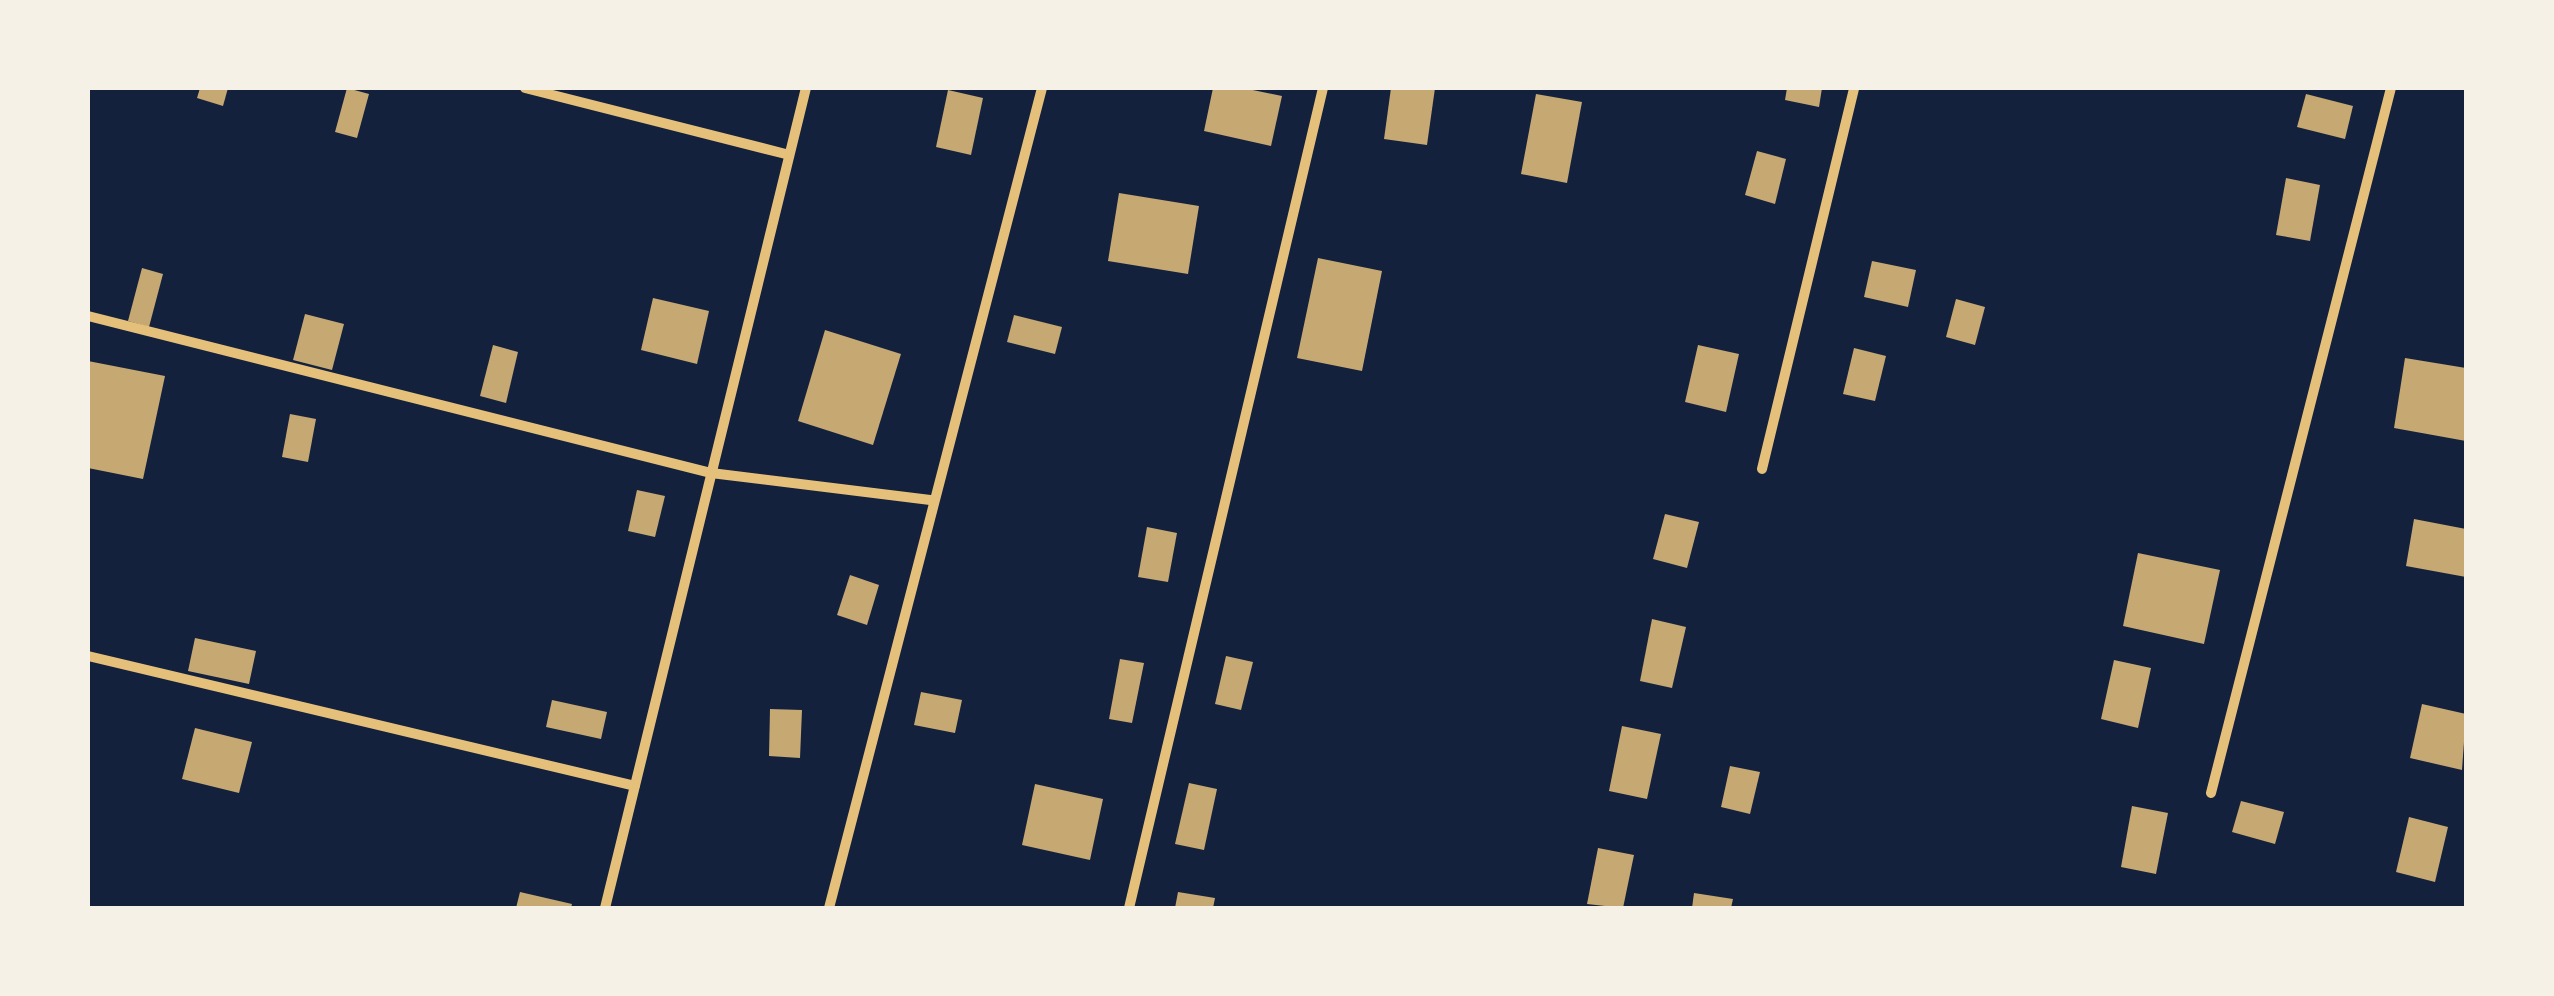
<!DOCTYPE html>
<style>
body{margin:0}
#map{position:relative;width:2554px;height:996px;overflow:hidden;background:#14213d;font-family:"Work Sans",sans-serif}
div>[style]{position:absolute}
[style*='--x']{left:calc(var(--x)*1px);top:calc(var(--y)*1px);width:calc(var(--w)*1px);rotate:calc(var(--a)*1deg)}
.building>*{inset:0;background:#c6a872}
.minor>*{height:10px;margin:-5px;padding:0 5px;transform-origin:5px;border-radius:5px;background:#e5c07b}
span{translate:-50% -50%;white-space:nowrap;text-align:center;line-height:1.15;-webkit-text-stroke:10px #f6f1e7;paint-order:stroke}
.frame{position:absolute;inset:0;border:90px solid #f6f1e7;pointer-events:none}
</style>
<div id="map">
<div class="building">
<div style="clip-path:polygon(200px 88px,228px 88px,223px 106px,197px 98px)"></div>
<div style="clip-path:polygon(347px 88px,369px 94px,357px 138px,335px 132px)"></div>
<div style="clip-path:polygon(1213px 88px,1243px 88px,1282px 96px,1271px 146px,1204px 131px)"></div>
<div style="clip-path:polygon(1391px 88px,1435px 88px,1427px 145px,1384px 139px)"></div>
<div style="clip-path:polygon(1787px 88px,1822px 88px,1819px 107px,1785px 100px)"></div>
<div style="clip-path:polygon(948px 90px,983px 98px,971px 155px,936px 147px)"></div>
<div style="clip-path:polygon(1536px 94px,1582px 102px,1567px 183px,1521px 174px)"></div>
<div style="clip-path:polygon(2306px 94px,2353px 106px,2345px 139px,2297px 127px)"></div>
<div style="clip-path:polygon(1757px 151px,1786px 159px,1775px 204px,1745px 195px)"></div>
<div style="clip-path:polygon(2286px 178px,2320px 185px,2310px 241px,2276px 235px)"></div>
<div style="clip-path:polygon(1119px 193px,1199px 206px,1188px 274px,1108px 261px)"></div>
<div style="clip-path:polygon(1318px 258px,1382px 271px,1362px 371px,1297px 358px)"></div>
<div style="clip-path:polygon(1872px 261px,1916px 270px,1908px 307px,1864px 297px)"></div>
<div style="clip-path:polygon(142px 268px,163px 274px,149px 327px,128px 321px)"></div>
<div style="clip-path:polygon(653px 298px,709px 311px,697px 364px,641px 350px)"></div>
<div style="clip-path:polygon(1956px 299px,1985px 307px,1975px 345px,1946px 337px)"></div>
<div style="clip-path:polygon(305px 314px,344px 324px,332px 370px,293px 360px)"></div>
<div style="clip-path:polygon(1014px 315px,1062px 327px,1055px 354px,1007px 342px)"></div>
<div style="clip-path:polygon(825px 330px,901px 354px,873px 445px,798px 421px)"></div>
<div style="clip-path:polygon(493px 345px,518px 352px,506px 403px,480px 396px)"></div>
<div style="clip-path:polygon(1698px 345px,1739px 354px,1726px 412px,1685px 402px)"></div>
<div style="clip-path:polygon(1854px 348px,1886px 356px,1875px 401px,1843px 394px)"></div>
<div style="clip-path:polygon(2405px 358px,2466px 368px,2466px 441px,2394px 428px)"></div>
<div style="clip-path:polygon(88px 361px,165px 376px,143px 479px,88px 468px)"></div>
<div style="clip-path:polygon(290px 414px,316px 419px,308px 462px,282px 457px)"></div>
<div style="clip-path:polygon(637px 490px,665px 496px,655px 537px,628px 531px)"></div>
<div style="clip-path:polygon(1665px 514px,1699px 522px,1687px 568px,1653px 559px)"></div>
<div style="clip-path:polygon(2414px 519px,2466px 529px,2466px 577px,2406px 566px)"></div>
<div style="clip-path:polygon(1147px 527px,1177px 533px,1168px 582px,1138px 577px)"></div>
<div style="clip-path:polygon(2138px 553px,2220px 570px,2204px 644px,2123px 626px)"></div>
<div style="clip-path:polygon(850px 575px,879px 585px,867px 625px,837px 615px)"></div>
<div style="clip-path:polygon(1652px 619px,1686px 627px,1672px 688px,1640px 681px)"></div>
<div style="clip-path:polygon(195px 638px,256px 651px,249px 684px,188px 671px)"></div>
<div style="clip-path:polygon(1226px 656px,1253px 662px,1241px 710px,1215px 704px)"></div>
<div style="clip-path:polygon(1120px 659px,1144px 663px,1132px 723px,1109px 719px)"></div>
<div style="clip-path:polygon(2114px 660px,2151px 668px,2138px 728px,2101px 719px)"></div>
<div style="clip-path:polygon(921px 692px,962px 700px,955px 733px,914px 725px)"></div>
<div style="clip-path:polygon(552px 700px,607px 712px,601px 739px,546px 727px)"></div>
<div style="clip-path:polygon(2422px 704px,2466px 714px,2462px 770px,2410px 758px)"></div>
<div style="clip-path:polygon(770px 709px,802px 710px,800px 758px,769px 756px)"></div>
<div style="clip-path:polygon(1622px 726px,1661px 734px,1647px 799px,1609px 791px)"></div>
<div style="clip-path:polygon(195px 728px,252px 742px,239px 793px,182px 779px)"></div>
<div style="clip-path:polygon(1730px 766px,1760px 772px,1750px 814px,1721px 807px)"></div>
<div style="clip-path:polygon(1189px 783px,1217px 789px,1204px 850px,1175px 844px)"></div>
<div style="clip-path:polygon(1035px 784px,1103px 799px,1090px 860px,1022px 845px)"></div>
<div style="clip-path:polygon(2241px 801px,2284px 812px,2275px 844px,2232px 832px)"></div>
<div style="clip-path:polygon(2132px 806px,2168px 813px,2156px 874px,2121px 867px)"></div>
<div style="clip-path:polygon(2409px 817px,2448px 827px,2435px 882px,2396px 872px)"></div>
<div style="clip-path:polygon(1598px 848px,1634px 855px,1623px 908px,1587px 904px)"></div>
<div style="clip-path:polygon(520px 892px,572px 904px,571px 908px,516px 908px)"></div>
<div style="clip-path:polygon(1178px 892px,1215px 898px,1213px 908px,1175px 908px)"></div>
<div style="clip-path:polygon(1694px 893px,1733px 899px,1731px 908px,1692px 908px)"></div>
</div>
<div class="minor">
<div style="--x:525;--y:88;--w:272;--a:14.2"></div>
<div style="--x:88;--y:316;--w:642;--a:14.14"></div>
<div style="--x:711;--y:473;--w:223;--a:7"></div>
<div style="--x:1762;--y:469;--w:392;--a:-76.4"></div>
<div style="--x:88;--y:656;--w:562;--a:13.37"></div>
<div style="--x:2211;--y:793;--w:728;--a:-75.68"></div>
<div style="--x:605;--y:908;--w:844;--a:-76.23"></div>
<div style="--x:829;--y:908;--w:847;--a:-75.44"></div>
<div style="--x:1129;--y:908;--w:843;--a:-76.69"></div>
</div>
<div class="frame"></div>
</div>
